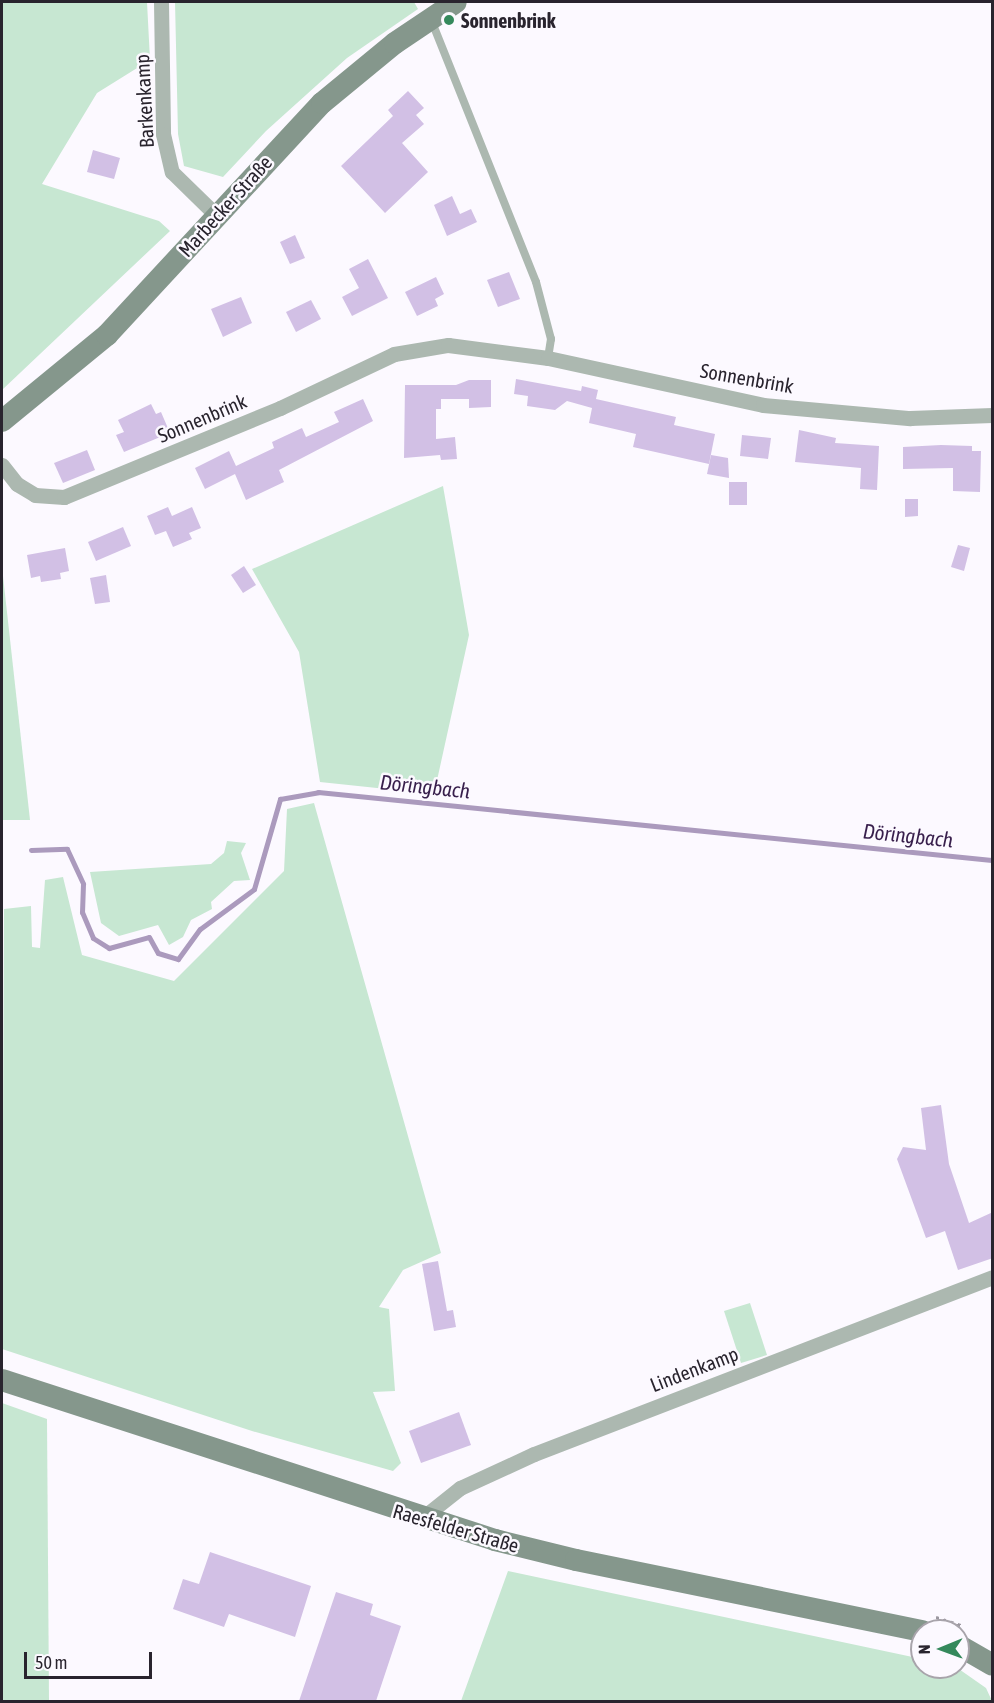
<!DOCTYPE html>
<meta charset="utf-8">
<style>
body{margin:0}
#map{position:relative;width:994px;height:1703px;overflow:hidden;background:#fcf9ff;font-family:"Asap Condensed",sans-serif}
div>[style]{position:absolute}
[style*='--x']{left:calc(var(--x)*1px);top:calc(var(--y)*1px);width:calc(var(--w)*1px);rotate:calc(var(--a)*1deg)}
.green>*{inset:0;background:#c7e7d2}
.stream>*{height:5px;margin:-2.5px;padding:0 2.5px;transform-origin:2.5px;border-radius:2.5px;background:#ab9abd}
.building>*{inset:0;background:#d2c0e5}
.path>*{height:3px;margin-top:-1.5px;transform-origin:0;background:repeating-linear-gradient(90deg,#9c98a0 0 3px,transparent 0 7.5px)}
.lane>*{height:8px;margin:-4px;padding:0 4px;transform-origin:4px;border-radius:4px;background:#acb8b0}
.street>*{height:15px;margin:-7.5px;padding:0 7.5px;transform-origin:7.5px;border-radius:7.5px;background:#acb8b0}
.secondary>*{height:22px;margin:-11px;padding:0 11px;transform-origin:11px;border-radius:11px;background:#85978c}
.dots>*{width:16px;height:16px;translate:-50% -50%;box-sizing:border-box;border:3px solid #fcf9ff;border-radius:50%}
span{translate:-50% -50%;white-space:nowrap;text-align:center;line-height:1.15;-webkit-text-stroke:5px #fcf9ff;paint-order:stroke}
.poi-label{font-size:20px;color:#29242e;font-weight:700}
.left{translate:0 -50%;text-align:left}
.street-label{font-size:20px;color:#29242e}
.water-label{font-size:21px;color:#381f4c;font-style:italic}
.frame{position:absolute;inset:0;border:3px solid #29242e;pointer-events:none}
.north{position:absolute;left:910px;top:1619px;width:60px;height:60px;box-sizing:border-box;background:#fcf9ff;border:2px solid #a8a4ab;border-radius:50%;rotate:269deg;font-size:16px;font-weight:700;line-height:24px;text-align:center;color:#29242e}
.north::after{content:'';display:block;margin:auto;width:21px;height:27px;background:#35895c;clip-path:polygon(50% 0,100% 100%,50% 72%,0 100%)}
.scale{position:absolute;left:24px;top:1652px;width:128px;height:27px;box-sizing:border-box;border:3px solid #29242e;border-top:0;padding-left:8px;font-size:18px;line-height:21px;white-space:nowrap;color:#29242e;-webkit-text-stroke:4px #fcf9ff;paint-order:stroke}
</style>
<div id="map">
<div class="green">
<div style="clip-path:polygon(2px 2px,147px 2px,150px 60px,97px 93px,42px 184px,159px 221px,170px 231px,2px 390px)"></div>
<div style="clip-path:polygon(175px 2px,414px 2px,418px 9px,347px 58px,266px 131px,223px 177px,184px 166px,178px 134px)"></div>
<div style="clip-path:polygon(443px 486px,469px 635px,434px 794px,320px 782px,299px 652px,252px 569px)"></div>
<div style="clip-path:polygon(2px 567px,30px 820px,2px 820px)"></div>
<div style="clip-path:polygon(314px 803px,441px 1253px,403px 1270px,379px 1307px,389px 1309px,395px 1391px,373px 1392px,401px 1463px,393px 1471px,252px 1431px,2px 1349px,4px 909px,31px 906px,32px 947px,40px 948px,45px 880px,63px 877px,82px 955px,174px 981px,284px 871px,287px 809px)"></div>
<div style="clip-path:polygon(227px 841px,246px 843px,241px 853px,250px 880px,234px 881px,211px 902px,212px 909px,191px 920px,183px 937px,169px 945px,158px 925px,119px 936px,101px 923px,90px 872px,211px 864px,224px 853px)"></div>
<div style="clip-path:polygon(750px 1303px,767px 1355px,741px 1363px,724px 1311px)"></div>
<div style="clip-path:polygon(2px 1403px,47px 1419px,49px 1701px,2px 1701px)"></div>
<div style="clip-path:polygon(508px 1571px,922px 1659px,922px 1667px,956px 1667px,986px 1688px,992px 1701px,461px 1701px)"></div>
</div>
<div class="stream">
<div style="--x:31;--y:850;--w:36;--a:-2"></div>
<div style="--x:67;--y:849;--w:38;--a:65"></div>
<div style="--x:83;--y:884;--w:28;--a:92"></div>
<div style="--x:82;--y:912;--w:28;--a:67"></div>
<div style="--x:93;--y:938;--w:19;--a:32"></div>
<div style="--x:109;--y:948;--w:41;--a:-15.4"></div>
<div style="--x:149;--y:937;--w:18;--a:61"></div>
<div style="--x:158;--y:953;--w:21;--a:17"></div>
<div style="--x:178;--y:959;--w:37;--a:-54"></div>
<div style="--x:200;--y:929;--w:67;--a:-36.5"></div>
<div style="--x:254;--y:889;--w:94;--a:-73.9"></div>
<div style="--x:280;--y:799;--w:39;--a:-10"></div>
<div style="--x:318;--y:792;--w:677;--a:5.76"></div>
</div>
<div class="building">
<div style="clip-path:polygon(408px 91px,424px 108px,416px 115px,424px 124px,402px 143px,428px 172px,385px 213px,341px 166px,393px 116px,388px 110px)"></div>
<div style="clip-path:polygon(93px 150px,120px 158px,114px 179px,87px 172px)"></div>
<div style="clip-path:polygon(452px 196px,460px 214px,471px 209px,477px 222px,447px 236px,434px 205px)"></div>
<div style="clip-path:polygon(295px 235px,305px 258px,290px 264px,280px 242px)"></div>
<div style="clip-path:polygon(368px 259px,388px 298px,352px 316px,342px 297px,359px 288px,349px 269px)"></div>
<div style="clip-path:polygon(509px 272px,520px 299px,498px 307px,487px 280px)"></div>
<div style="clip-path:polygon(436px 277px,444px 294px,435px 299px,438px 306px,417px 316px,405px 292px)"></div>
<div style="clip-path:polygon(241px 297px,252px 323px,223px 337px,211px 309px)"></div>
<div style="clip-path:polygon(311px 300px,321px 319px,296px 332px,286px 312px)"></div>
<div style="clip-path:polygon(516px 379px,581px 391px,582px 386px,598px 390px,596px 399px,676px 417px,674px 425px,715px 434px,709px 464px,633px 447px,636px 434px,589px 423px,592px 408px,567px 401px,555px 410px,527px 406px,528px 396px,514px 394px)"></div>
<div style="clip-path:polygon(469px 380px,491px 380px,491px 407px,469px 408px,469px 399px,441px 399px,441px 409px,436px 409px,436px 439px,455px 437px,457px 459px,441px 460px,440px 455px,404px 458px,405px 385px,456px 385px)"></div>
<div style="clip-path:polygon(363px 399px,373px 421px,279px 470px,284px 482px,246px 500px,235px 474px,205px 489px,195px 468px,229px 451px,236px 466px,274px 448px,272px 442px,302px 428px,306px 437px,339px 422px,334px 412px)"></div>
<div style="clip-path:polygon(151px 404px,156px 414px,161px 412px,170px 433px,124px 452px,116px 435px,124px 432px,118px 420px)"></div>
<div style="clip-path:polygon(799px 430px,836px 438px,835px 443px,879px 446px,877px 490px,860px 489px,861px 468px,795px 462px)"></div>
<div style="clip-path:polygon(742px 435px,771px 438px,768px 459px,740px 456px)"></div>
<div style="clip-path:polygon(941px 445px,972px 446px,972px 451px,981px 451px,980px 492px,953px 491px,953px 468px,903px 469px,903px 447px)"></div>
<div style="clip-path:polygon(87px 450px,95px 470px,63px 483px,54px 463px)"></div>
<div style="clip-path:polygon(711px 455px,728px 458px,729px 478px,707px 474px)"></div>
<div style="clip-path:polygon(729px 482px,747px 482px,747px 505px,729px 505px)"></div>
<div style="clip-path:polygon(905px 499px,918px 499px,918px 516px,905px 517px)"></div>
<div style="clip-path:polygon(168px 507px,172px 516px,192px 507px,201px 528px,189px 533px,192px 539px,173px 547px,166px 531px,155px 535px,147px 516px)"></div>
<div style="clip-path:polygon(123px 527px,131px 546px,96px 561px,88px 542px)"></div>
<div style="clip-path:polygon(958px 545px,970px 548px,964px 571px,951px 567px)"></div>
<div style="clip-path:polygon(65px 548px,69px 571px,60px 573px,61px 579px,41px 582px,40px 576px,31px 578px,27px 555px)"></div>
<div style="clip-path:polygon(244px 566px,256px 585px,243px 593px,231px 575px)"></div>
<div style="clip-path:polygon(106px 575px,110px 602px,95px 604px,90px 578px)"></div>
<div style="clip-path:polygon(941px 1105px,949px 1164px,969px 1223px,993px 1212px,993px 1258px,958px 1270px,945px 1231px,926px 1238px,897px 1159px,903px 1147px,926px 1150px,921px 1108px)"></div>
<div style="clip-path:polygon(438px 1261px,447px 1311px,453px 1310px,456px 1327px,434px 1331px,422px 1264px)"></div>
<div style="clip-path:polygon(459px 1412px,471px 1445px,421px 1463px,409px 1431px)"></div>
<div style="clip-path:polygon(210px 1552px,311px 1586px,295px 1637px,229px 1614px,224px 1627px,173px 1609px,183px 1579px,199px 1584px)"></div>
<div style="clip-path:polygon(336px 1592px,373px 1604px,370px 1615px,401px 1626px,376px 1701px,299px 1701px)"></div>
</div>
<div class="path">
<div style="--x:936;--y:1617;--w:26;--a:18"></div>
</div>
<div class="lane">
<div style="--x:432;--y:22;--w:280;--a:68.2"></div>
<div style="--x:536;--y:282;--w:59;--a:75.3"></div>
<div style="--x:551;--y:339;--w:19;--a:99"></div>
</div>
<div class="street">
<div style="--x:161;--y:2;--w:132;--a:89.1"></div>
<div style="--x:163;--y:134;--w:39;--a:77"></div>
<div style="--x:172;--y:172;--w:62;--a:44.3"></div>
<div style="--x:2;--y:465;--w:24;--a:52"></div>
<div style="--x:17;--y:484;--w:21;--a:31"></div>
<div style="--x:35;--y:495;--w:29;--a:4"></div>
<div style="--x:64;--y:497;--w:234;--a:-22.4"></div>
<div style="--x:280;--y:408;--w:126;--a:-25.3"></div>
<div style="--x:394;--y:354;--w:55;--a:-9.5"></div>
<div style="--x:448;--y:345;--w:101;--a:7.4"></div>
<div style="--x:548;--y:358;--w:220;--a:12.3"></div>
<div style="--x:763;--y:405;--w:148;--a:5.1"></div>
<div style="--x:910;--y:418;--w:82;--a:-2.1"></div>
<div style="--x:421;--y:1519;--w:50;--a:-38.5"></div>
<div style="--x:460;--y:1488;--w:81;--a:-24.7"></div>
<div style="--x:534;--y:1454;--w:491;--a:-21.1"></div>
</div>
<div class="secondary">
<div style="--x:2;--y:421;--w:136;--a:-39.3"></div>
<div style="--x:107;--y:335;--w:316;--a:-47.2"></div>
<div style="--x:322;--y:103;--w:94;--a:-39.4"></div>
<div style="--x:395;--y:43;--w:73;--a:-33.9"></div>
<div style="--x:2;--y:1380;--w:518;--a:17.98"></div>
<div style="--x:495;--y:1540;--w:83;--a:13.9"></div>
<div style="--x:576;--y:1560;--w:354;--a:11.6"></div>
<div style="--x:958;--y:1645;--w:39;--a:30"></div>
</div>
<div class="dots">
<div style="left:449px;top:20px;background:#35895c"></div>
</div>
<div class="poi-label">
<span class="left" style="left:461px;top:20px">Sonnenbrink</span>
</div>
<div class="street-label">
<span style="left:144px;top:101px;rotate:-93deg">Barkenkamp</span>
<span style="left:225px;top:206px;rotate:-48deg">Marbecker Straße</span>
<span style="left:747px;top:378px;rotate:10deg">Sonnenbrink</span>
<span style="left:202px;top:418px;rotate:-23deg">Sonnenbrink</span>
<span style="left:694px;top:1369px;rotate:-21deg">Lindenkamp</span>
<span style="left:456px;top:1528px;rotate:16deg">Raesfelder Straße</span>
</div>
<div class="water-label">
<span style="left:425px;top:786px;rotate:6deg">Döringbach</span>
<span style="left:908px;top:835px;rotate:6deg">Döringbach</span>
</div>
<div class="frame"></div>
<div class="north">N</div>
<div class="scale">50 m</div>
</div>
